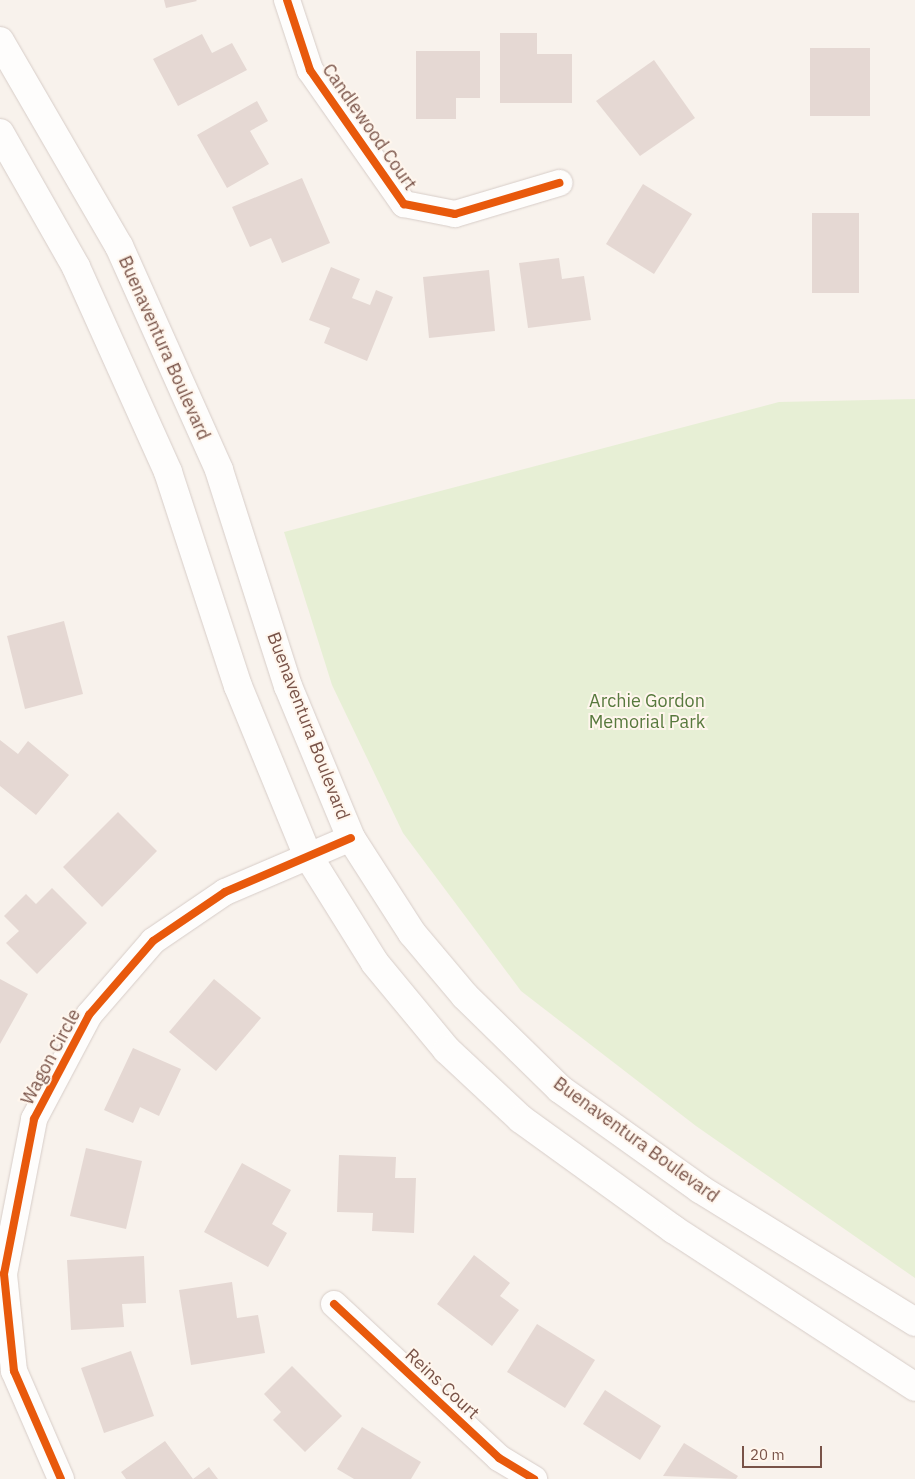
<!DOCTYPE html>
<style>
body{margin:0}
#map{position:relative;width:915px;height:1479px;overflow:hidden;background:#f8f2ec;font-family:"IBM Plex Sans",sans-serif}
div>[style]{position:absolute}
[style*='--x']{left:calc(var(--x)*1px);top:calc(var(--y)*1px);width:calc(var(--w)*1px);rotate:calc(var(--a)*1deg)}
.green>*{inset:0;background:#e7efd5}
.building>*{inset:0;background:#e5d8d3}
.roads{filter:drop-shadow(0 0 1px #d7cdc8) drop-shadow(0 0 1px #d7cdc8)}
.street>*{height:26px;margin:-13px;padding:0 13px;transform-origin:13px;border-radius:13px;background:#fefdfc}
.secondary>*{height:28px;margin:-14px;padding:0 14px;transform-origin:14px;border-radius:14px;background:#fefdfc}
.cycleway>*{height:8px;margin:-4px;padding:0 4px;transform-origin:4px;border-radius:4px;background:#e8590c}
span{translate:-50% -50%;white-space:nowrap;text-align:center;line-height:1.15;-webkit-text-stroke:4px #fff6ed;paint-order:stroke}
.street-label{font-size:18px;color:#795348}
.park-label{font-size:18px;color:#57793d}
.scale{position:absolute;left:742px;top:1446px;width:80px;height:22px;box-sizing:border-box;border:2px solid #795348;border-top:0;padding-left:6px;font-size:15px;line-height:18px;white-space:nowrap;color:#795348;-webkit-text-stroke:4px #fff6ed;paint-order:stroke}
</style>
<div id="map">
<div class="green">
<div style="clip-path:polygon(915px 399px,915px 1278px,696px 1126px,521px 991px,403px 833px,332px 685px,284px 532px,779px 402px)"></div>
</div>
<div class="building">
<div style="clip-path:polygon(164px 0,196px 0,197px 1px,166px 8px)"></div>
<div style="clip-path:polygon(500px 33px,537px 33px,537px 54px,572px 54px,572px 103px,500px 103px)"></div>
<div style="clip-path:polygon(202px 34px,212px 53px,232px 43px,247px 70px,178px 106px,153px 59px)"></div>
<div style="clip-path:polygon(810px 48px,870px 48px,870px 116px,810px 116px)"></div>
<div style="clip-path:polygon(416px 51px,480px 51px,480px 98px,456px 98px,456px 119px,416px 119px)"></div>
<div style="clip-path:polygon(654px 60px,695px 118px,640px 156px,596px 101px)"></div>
<div style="clip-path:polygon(257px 101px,268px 121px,250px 131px,269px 164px,227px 188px,197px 135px)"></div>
<div style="clip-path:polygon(302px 178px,330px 243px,282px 263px,271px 238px,250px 247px,232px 207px)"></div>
<div style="clip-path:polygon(643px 184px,692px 214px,654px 274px,606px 244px)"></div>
<div style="clip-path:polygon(812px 213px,859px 213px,859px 293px,812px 293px)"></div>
<div style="clip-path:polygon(559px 258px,562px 279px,584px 276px,591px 320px,528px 328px,519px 263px)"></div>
<div style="clip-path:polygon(331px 267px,360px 279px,352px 298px,370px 305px,376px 290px,393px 297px,367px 361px,324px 343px,330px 328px,309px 320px)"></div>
<div style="clip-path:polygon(489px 270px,495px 331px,429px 338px,423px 277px)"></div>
<div style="clip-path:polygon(64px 621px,83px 694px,25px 709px,7px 636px)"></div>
<div style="clip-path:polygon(0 740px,18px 754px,28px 741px,69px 775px,36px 815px,0 786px)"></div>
<div style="clip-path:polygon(118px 812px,157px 851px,102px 907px,63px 867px)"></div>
<div style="clip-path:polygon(52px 888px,87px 923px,37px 974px,6px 943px,19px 931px,4px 916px,26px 894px,36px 904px)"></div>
<div style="clip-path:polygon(0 979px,28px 994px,0 1044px)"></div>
<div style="clip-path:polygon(214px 979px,261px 1018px,216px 1071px,169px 1032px)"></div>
<div style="clip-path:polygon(133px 1048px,181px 1069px,159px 1116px,140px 1107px,133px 1123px,104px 1110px)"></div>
<div style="clip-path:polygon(86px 1148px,142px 1161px,126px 1229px,70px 1216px)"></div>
<div style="clip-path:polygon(339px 1155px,396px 1157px,395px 1178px,416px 1178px,414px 1233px,372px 1231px,373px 1213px,337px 1212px)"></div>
<div style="clip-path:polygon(242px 1163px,291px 1190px,272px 1224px,287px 1233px,268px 1267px,204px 1232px)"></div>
<div style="clip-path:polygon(474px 1255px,510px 1283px,500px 1296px,519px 1310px,492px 1346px,437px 1304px)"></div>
<div style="clip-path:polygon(144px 1256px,146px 1303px,122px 1304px,124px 1327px,71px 1330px,67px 1260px)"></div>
<div style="clip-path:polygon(232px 1282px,237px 1318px,258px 1315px,265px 1353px,191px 1365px,179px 1290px)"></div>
<div style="clip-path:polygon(537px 1324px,595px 1360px,565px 1408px,507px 1372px)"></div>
<div style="clip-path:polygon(131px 1351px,154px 1416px,104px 1433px,81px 1368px)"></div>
<div style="clip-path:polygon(292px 1366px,342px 1416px,305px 1452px,273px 1420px,281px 1412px,264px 1394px)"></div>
<div style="clip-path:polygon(605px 1390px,661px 1426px,640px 1460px,583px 1424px)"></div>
<div style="clip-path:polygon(362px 1427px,421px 1462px,411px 1479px,354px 1479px,337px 1469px)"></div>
<div style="clip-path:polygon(165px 1441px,193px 1479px,209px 1467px,218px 1479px,126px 1479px,121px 1472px)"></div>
<div style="clip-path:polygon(684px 1443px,738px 1476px,736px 1479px,663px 1476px)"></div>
</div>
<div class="roads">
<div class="street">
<div style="--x:287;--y:0;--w:74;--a:71.8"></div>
<div style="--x:310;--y:70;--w:164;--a:55"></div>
<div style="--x:404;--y:204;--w:52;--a:11.1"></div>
<div style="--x:455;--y:214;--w:109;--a:-16.6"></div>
<div style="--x:334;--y:1304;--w:226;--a:43"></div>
<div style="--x:499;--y:1458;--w:41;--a:31"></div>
<div style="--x:61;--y:1479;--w:118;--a:-113.5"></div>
<div style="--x:14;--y:1371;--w:98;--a:-95.9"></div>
<div style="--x:4;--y:1274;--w:158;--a:-79"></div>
<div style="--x:34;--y:1119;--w:118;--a:-62.1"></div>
<div style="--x:89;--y:1015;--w:98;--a:-49.1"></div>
<div style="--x:153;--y:941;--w:87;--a:-34.2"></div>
<div style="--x:225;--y:892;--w:137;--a:-23.2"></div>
</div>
<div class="secondary">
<div style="--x:0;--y:41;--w:237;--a:59.9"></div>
<div style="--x:119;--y:246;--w:245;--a:65.9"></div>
<div style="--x:219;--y:470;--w:227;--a:72.3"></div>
<div style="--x:288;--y:686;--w:165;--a:67.5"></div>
<div style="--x:351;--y:838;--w:113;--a:57.3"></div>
<div style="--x:412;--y:933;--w:82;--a:49.9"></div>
<div style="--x:465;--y:996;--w:133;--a:44.4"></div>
<div style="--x:560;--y:1089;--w:172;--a:35.5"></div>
<div style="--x:700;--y:1189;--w:253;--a:31.7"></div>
<div style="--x:0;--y:133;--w:154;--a:60.4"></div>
<div style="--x:76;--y:267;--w:225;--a:65.8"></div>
<div style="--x:168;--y:472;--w:225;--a:71.9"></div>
<div style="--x:238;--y:686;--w:182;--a:67.7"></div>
<div style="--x:307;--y:854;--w:128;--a:58"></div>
<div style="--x:375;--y:963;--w:113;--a:50.4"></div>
<div style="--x:447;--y:1050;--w:101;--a:43"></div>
<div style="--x:521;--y:1119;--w:188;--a:35.9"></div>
<div style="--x:673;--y:1229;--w:289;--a:33.1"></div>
</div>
</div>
<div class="cycleway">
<div style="--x:287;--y:0;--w:74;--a:71.8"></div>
<div style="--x:310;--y:70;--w:164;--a:55"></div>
<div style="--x:404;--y:204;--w:52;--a:11.1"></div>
<div style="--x:455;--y:214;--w:109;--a:-16.6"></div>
<div style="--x:334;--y:1304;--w:226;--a:43"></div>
<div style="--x:499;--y:1458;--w:41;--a:31"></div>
<div style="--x:61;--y:1479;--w:118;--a:-113.5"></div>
<div style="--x:14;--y:1371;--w:98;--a:-95.9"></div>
<div style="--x:4;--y:1274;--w:158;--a:-79"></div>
<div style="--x:34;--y:1119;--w:118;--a:-62.1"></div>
<div style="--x:89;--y:1015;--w:98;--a:-49.1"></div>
<div style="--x:153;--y:941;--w:87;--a:-34.2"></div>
<div style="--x:225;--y:892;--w:137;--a:-23.2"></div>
</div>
<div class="street-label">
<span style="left:369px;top:127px;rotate:55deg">Candlewood Court</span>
<span style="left:164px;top:348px;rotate:66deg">Buenaventura Boulevard</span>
<span style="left:308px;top:726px;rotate:69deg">Buenaventura Boulevard</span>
<span style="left:51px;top:1057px;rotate:-62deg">Wagon Circle</span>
<span style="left:636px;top:1140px;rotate:36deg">Buenaventura Boulevard</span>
<span style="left:442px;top:1384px;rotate:43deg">Reins Court</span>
</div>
<div class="park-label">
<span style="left:647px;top:712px">Archie Gordon<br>Memorial Park</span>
</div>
<div class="scale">20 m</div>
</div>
